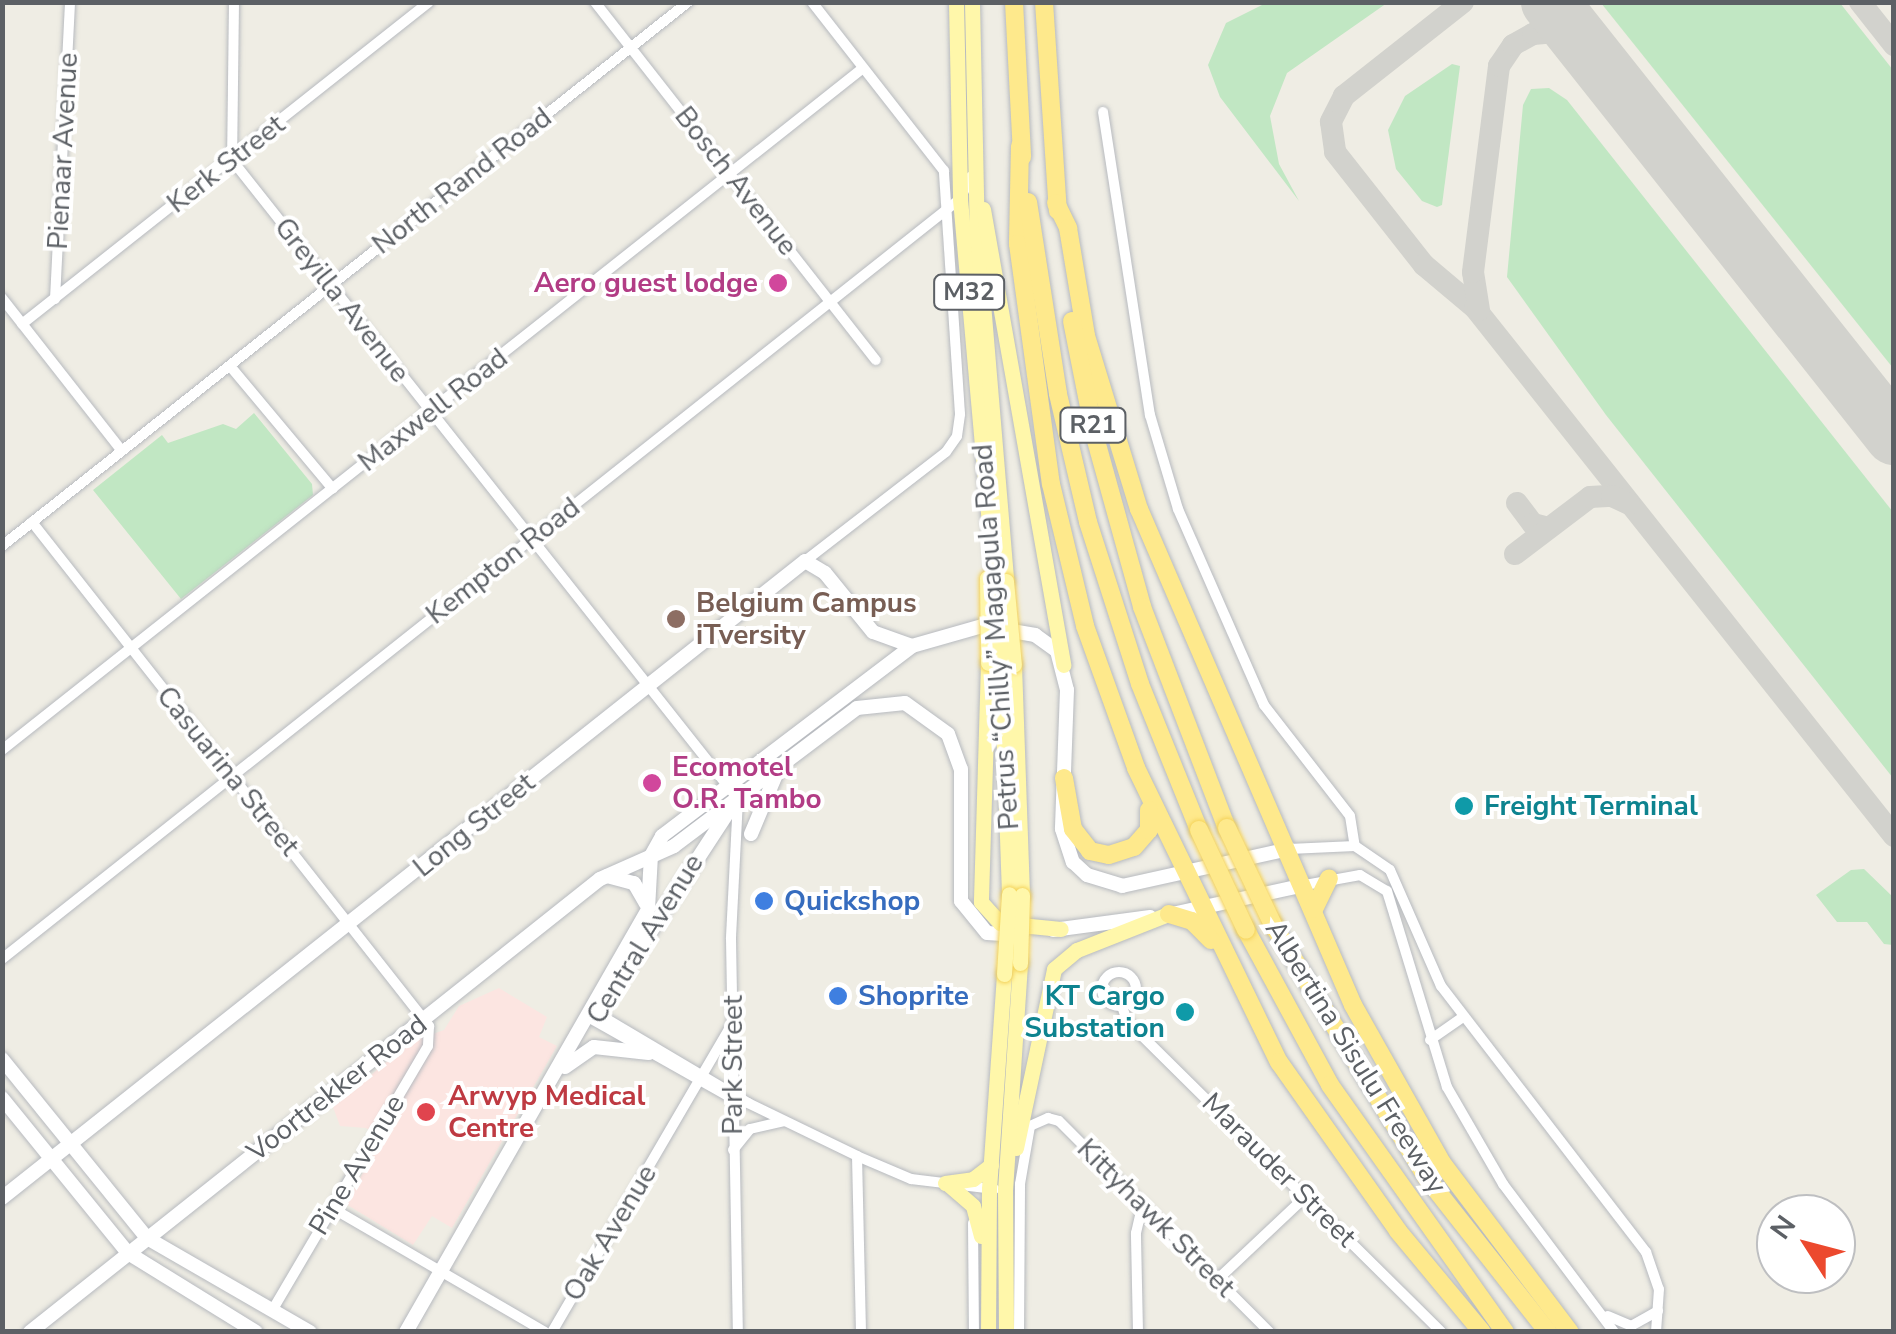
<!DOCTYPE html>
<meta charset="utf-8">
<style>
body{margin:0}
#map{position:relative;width:1896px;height:1334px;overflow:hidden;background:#efede4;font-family:"Nunito Sans",sans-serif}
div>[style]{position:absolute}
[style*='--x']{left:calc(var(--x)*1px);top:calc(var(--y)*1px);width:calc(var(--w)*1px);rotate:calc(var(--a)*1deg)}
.medical>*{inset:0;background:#fce5e1}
.green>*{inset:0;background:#c1e7c3}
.taxiway>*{height:22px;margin:-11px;padding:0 11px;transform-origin:11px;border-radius:11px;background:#d2d2cd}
.runway>*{height:58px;margin:-29px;padding:0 29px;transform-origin:29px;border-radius:29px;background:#d2d2cd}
.roads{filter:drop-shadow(0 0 2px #b7babf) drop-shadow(0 0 2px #b7babf)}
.street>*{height:10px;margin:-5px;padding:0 5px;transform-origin:5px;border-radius:5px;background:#fff}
.street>.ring{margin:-5px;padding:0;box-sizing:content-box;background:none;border:10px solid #fff;border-radius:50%}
.secondary>*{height:14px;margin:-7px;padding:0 7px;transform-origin:7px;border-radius:7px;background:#fff}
.primary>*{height:15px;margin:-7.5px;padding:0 7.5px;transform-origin:7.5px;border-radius:7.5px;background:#fff7aa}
.highway>*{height:18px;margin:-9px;padding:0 9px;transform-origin:9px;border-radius:9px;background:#fee98c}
.bridges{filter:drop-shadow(0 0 2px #f4d259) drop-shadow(0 0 2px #f4d259)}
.primary-bridge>*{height:15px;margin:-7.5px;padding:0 7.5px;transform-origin:7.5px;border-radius:7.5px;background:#fff7aa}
.highway-bridge>*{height:18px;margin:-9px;padding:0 9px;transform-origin:9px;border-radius:9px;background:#fee98c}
.dots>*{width:28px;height:28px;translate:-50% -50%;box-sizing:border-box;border:5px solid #fff;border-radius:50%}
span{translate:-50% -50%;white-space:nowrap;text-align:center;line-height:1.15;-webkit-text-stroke:8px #fff;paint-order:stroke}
.shield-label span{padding:2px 8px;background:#fff;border:2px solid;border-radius:8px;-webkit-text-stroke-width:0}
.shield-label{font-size:25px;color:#5c6065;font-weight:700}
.street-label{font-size:28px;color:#5c6065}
.hotel-label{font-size:28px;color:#b23c85;font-weight:700}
.right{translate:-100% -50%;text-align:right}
.left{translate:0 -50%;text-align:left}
.education-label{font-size:28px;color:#785e54;font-weight:700}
.culture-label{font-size:28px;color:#0d838f;font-weight:700}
.shop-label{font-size:28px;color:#366cbe;font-weight:700}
.health-label{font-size:28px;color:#be3a42;font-weight:700}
.frame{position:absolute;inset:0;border:5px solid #5c6065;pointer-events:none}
.north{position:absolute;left:1756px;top:1194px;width:100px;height:100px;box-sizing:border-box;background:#fff;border:2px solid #bebfc1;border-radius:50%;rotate:306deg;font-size:28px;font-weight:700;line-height:40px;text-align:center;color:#5c6065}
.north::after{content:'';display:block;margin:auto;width:35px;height:45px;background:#ec492e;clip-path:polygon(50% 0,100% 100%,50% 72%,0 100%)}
</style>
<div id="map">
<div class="medical">
<div style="clip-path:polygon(499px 988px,547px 1017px,539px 1037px,557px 1046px,452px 1228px,432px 1216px,413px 1245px,346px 1204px,381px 1139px,366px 1128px,340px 1126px,333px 1107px,410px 1042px,444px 1030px,459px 1006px)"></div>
</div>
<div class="green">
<div style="clip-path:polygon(1266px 3px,1387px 3px,1287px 73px,1270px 116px,1279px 164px,1299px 201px,1220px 97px,1208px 65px,1226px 23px)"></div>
<div style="clip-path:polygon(1601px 3px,1840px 3px,1893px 70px,1893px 368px)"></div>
<div style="clip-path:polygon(1452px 64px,1460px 66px,1442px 205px,1437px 207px,1422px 201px,1396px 169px,1388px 130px,1405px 96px)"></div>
<div style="clip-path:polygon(1549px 88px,1567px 100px,1893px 512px,1893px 778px,1606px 415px,1507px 277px,1523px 105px,1531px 89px)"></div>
<div style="clip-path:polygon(254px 413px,312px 484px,313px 495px,181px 599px,93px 490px,162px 435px,168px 443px,223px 424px,236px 429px)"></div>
<div style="clip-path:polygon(1864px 869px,1893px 897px,1893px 945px,1884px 944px,1867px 922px,1837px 922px,1816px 895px,1851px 870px)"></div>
</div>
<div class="taxiway">
<div style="--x:1463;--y:2;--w:152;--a:141.7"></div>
<div style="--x:1344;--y:96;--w:29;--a:117"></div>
<div style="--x:1331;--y:122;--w:30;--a:82"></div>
<div style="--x:1335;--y:152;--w:144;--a:51.8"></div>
<div style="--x:1424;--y:265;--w:67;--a:40.1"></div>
<div style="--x:1475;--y:308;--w:674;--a:51.57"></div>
<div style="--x:1548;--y:2;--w:6;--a:39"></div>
<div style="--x:1860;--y:2;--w:55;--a:51.7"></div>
<div style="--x:1479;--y:310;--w:38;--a:-99"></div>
<div style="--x:1473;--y:272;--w:208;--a:-82.8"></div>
<div style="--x:1499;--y:66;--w:25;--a:-56"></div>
<div style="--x:1513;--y:45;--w:23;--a:-29"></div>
<div style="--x:1533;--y:34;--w:23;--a:-5"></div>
<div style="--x:1556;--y:32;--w:30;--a:26"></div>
<div style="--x:1517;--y:503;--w:26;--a:53"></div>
<div style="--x:1533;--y:524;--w:16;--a:14"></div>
<div style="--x:1515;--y:554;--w:94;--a:-37.2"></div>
<div style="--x:1590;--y:497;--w:22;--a:-3"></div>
<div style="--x:1612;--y:496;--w:19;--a:25"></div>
</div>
<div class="runway">
<div style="--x:1550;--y:2;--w:554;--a:51.6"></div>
</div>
<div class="roads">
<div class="street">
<div style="--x:234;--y:2;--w:158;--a:90.7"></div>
<div style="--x:232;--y:160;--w:815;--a:51.63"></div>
<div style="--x:738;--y:799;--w:140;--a:92.9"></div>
<div style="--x:731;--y:939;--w:393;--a:89"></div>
<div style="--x:595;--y:2;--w:455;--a:51.9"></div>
<div style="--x:1103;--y:112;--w:307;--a:81.2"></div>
<div style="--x:1150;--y:415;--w:98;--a:73.4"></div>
<div style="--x:1178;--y:509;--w:214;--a:66.3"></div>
<div style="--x:1264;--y:705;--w:140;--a:52.2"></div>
<div style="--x:1350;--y:816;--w:30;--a:81"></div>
<div style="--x:2;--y:298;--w:194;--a:51.9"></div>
<div style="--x:55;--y:299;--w:297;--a:-87.1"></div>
<div style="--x:22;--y:324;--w:519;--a:-38.35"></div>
<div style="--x:230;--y:366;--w:160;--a:50.1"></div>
<div style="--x:32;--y:522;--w:642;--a:51.77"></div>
<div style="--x:429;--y:1026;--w:20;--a:93"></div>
<div style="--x:428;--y:1046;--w:305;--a:120.5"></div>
<div style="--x:2;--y:546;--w:876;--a:-38.41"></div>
<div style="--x:805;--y:561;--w:178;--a:-37.7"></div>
<div style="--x:946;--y:452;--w:19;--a:-55"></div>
<div style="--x:957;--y:436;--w:22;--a:-82"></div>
<div style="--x:960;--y:414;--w:244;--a:-93.8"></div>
<div style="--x:944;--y:171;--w:214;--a:-128"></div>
<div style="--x:2;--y:750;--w:1098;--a:-38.38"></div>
<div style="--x:1289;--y:849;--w:66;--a:-2.6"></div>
<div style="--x:1355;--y:846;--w:42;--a:34.4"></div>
<div style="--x:1390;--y:870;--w:127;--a:66.3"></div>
<div style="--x:1441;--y:986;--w:336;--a:52.4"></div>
<div style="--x:1646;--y:1252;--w:39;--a:71"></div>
<div style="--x:1659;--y:1289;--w:43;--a:94"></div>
<div style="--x:1305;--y:885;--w:56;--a:-10.3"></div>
<div style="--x:1360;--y:875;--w:31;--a:31"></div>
<div style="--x:1387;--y:891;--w:205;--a:73"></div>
<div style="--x:1447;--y:1087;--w:112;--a:60"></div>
<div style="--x:1503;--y:1184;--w:185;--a:53.1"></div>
<div style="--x:2;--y:959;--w:1223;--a:-38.43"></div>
<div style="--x:960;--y:199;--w:25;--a:-64"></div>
<div class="ring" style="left:1102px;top:972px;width:24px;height:24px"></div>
<div style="--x:1122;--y:1006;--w:16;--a:72"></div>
<div style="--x:1127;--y:1021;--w:442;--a:44.7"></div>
<div style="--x:590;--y:1009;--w:184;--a:30.7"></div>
<div style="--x:748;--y:1103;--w:121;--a:25.9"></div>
<div style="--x:857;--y:1156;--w:59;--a:23.1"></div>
<div style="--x:911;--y:1179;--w:84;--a:6.9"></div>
<div style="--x:586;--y:1016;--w:173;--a:29.4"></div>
<div style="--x:1430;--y:1040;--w:40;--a:-34.9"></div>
<div style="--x:733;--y:1150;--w:27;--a:-51"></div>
<div style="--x:750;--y:1129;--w:35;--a:-13"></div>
<div style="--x:857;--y:1156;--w:176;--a:88.7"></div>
<div style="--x:332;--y:1208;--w:246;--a:30.2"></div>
<div style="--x:973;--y:1223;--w:109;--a:89.5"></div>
<div style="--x:1217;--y:1280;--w:122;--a:-43.3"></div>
<div style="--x:1608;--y:1316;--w:25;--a:23"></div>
<div style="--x:1631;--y:1326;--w:31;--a:-29"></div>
<div style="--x:552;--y:1332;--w:359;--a:-59.7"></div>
<div style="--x:1019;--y:1332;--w:148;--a:-89.6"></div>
<div style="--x:1020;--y:1184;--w:59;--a:-80.2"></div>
<div style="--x:1030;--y:1126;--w:20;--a:-24"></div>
<div style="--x:1048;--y:1118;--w:11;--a:15"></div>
<div style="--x:1059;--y:1121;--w:298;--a:45.1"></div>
<div style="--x:1138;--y:1332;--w:99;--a:-91.2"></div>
<div style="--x:1136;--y:1233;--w:28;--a:-77"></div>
</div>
<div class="secondary">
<div style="--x:751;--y:834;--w:67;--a:-67.2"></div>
<div style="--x:607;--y:876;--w:28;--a:15"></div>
<div style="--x:634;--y:883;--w:24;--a:60"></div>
<div style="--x:1172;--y:914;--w:136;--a:-12.3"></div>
<div style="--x:1053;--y:930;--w:98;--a:-7.6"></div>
<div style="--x:601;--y:1007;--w:233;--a:-56.9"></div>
<div style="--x:2;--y:1059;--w:230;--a:51"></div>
<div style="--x:147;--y:1238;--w:188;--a:30"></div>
<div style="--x:565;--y:1067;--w:35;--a:-35"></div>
<div style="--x:594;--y:1047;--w:55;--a:6.2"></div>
<div style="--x:2;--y:1098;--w:200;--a:50.9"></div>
<div style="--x:128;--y:1253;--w:150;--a:31.7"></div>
<div style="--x:2;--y:1198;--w:1025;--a:-38.42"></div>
<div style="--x:805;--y:561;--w:23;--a:31"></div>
<div style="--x:825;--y:573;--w:76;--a:50.9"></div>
<div style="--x:873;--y:632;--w:41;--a:19.7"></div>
<div style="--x:30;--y:1332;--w:728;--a:-38.48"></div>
<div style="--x:600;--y:879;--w:81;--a:-24"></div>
<div style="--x:674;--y:846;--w:229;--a:-37"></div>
<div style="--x:857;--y:708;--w:48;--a:-5.9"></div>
<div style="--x:905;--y:703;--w:53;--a:35.8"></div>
<div style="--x:948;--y:734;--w:37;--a:70"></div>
<div style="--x:961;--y:769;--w:132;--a:90"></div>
<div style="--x:961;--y:901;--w:41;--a:50.9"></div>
<div style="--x:987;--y:933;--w:30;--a:4"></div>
<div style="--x:406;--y:1332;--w:487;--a:-60.2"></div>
<div style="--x:648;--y:909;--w:53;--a:-86.8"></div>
<div style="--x:651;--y:856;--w:23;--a:-61"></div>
<div style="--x:662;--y:836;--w:314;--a:-37.2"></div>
<div style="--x:912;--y:646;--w:73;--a:-15.9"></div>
<div style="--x:982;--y:626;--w:54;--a:9.6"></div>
<div style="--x:1035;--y:635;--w:27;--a:36"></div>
<div style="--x:1057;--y:651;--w:40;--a:75.6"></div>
<div style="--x:1067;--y:690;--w:139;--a:92.1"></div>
<div style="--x:1062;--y:829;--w:35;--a:72"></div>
<div style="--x:1073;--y:862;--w:19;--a:43"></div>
<div style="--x:1087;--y:875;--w:37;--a:17"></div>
<div style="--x:1122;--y:886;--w:171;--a:-12.5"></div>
</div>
<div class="primary">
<div style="--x:956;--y:2;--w:197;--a:88.8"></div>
<div style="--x:960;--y:199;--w:384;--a:84.9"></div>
<div style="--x:972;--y:2;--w:230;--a:88.8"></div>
<div style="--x:977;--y:232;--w:350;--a:85.2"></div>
<div style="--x:983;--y:209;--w:463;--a:80"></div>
<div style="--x:988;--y:663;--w:239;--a:91.7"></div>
<div style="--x:981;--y:902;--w:28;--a:48"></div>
<div style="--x:1000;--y:923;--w:61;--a:5.6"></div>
<div style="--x:1001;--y:665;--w:229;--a:88"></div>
<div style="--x:1014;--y:665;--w:230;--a:88"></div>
<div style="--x:1016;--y:1148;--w:183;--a:-78"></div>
<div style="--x:1054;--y:969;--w:30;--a:-40"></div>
<div style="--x:1077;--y:950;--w:98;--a:-21.6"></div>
<div style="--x:945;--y:1183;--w:28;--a:-8"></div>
<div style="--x:973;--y:1179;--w:23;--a:-38"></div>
<div style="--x:948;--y:1184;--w:33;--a:41"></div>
<div style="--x:973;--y:1206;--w:31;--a:75"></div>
<div style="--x:988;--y:1332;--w:143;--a:-89.6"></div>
<div style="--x:989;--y:1189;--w:216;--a:-86"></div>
<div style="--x:1006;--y:1332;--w:142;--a:-90.4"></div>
<div style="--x:1005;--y:1190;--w:227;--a:-86.2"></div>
</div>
<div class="highway">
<div style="--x:1014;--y:2;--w:155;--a:87"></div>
<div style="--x:1044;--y:2;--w:209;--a:86.2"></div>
<div style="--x:1020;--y:146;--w:98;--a:91.2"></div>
<div style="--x:1018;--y:244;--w:242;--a:82.2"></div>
<div style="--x:1051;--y:484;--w:146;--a:76.5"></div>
<div style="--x:1085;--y:626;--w:151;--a:70.2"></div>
<div style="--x:1136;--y:768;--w:327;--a:64.1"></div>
<div style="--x:1279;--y:1062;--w:207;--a:54.8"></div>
<div style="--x:1398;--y:1231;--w:131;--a:50.3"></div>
<div style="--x:1028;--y:202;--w:194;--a:81.1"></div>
<div style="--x:1058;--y:394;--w:131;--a:76.8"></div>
<div style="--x:1088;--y:522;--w:170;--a:72.2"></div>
<div style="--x:1140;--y:684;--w:157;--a:68"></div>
<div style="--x:1056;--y:203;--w:28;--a:64"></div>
<div style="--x:1068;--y:228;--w:109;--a:80.5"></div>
<div style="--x:1086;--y:336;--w:181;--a:73"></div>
<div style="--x:1139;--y:509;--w:540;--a:66.66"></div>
<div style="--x:1353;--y:1005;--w:181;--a:60.6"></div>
<div style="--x:1442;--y:1163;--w:212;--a:52.9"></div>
<div style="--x:1072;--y:321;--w:118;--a:78.8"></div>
<div style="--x:1095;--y:437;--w:176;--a:74.5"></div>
<div style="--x:1142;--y:607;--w:237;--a:69"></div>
<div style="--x:1064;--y:778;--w:52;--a:80"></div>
<div style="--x:1073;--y:829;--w:28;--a:52"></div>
<div style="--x:1090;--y:851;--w:19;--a:12"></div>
<div style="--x:1109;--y:855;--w:26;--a:-18"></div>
<div style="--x:1134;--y:847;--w:23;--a:-49"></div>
<div style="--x:1149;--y:830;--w:20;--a:-90"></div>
<div style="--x:1314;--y:909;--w:34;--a:-64"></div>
<div style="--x:1169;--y:914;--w:24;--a:17"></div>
<div style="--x:1192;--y:921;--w:27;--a:45"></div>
<div style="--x:1273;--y:925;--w:295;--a:58.7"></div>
<div style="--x:1426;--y:1177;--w:197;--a:51.8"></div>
<div style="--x:1246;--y:930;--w:176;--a:61.5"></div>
<div style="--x:1330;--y:1085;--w:303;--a:54.7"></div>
</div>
</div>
<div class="bridges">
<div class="primary-bridge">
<div style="--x:987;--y:578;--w:85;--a:89.3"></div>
<div style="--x:1006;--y:581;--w:84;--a:84.6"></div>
<div style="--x:997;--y:610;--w:55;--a:85.8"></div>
<div style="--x:1020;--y:963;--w:68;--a:-88.3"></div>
<div style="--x:1004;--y:974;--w:80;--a:-86.4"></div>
</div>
<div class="highway-bridge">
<div style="--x:1227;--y:828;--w:107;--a:64.6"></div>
<div style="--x:1199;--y:830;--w:110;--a:64.8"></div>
</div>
</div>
<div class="dots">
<div style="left:778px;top:283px;background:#d1479c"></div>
<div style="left:676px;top:619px;background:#8d6e63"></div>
<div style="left:652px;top:783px;background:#d1479c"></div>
<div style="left:1464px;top:806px;background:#0f9aa8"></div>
<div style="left:764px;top:901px;background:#3f7fe0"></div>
<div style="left:838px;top:996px;background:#3f7fe0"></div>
<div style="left:1185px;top:1012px;background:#0f9aa8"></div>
<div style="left:426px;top:1112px;background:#e0444e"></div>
</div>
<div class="shield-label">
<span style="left:969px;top:292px">M32</span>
<span style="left:1093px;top:425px">R21</span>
</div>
<div class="street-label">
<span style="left:63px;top:151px;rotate:-87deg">Pienaar Avenue</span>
<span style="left:226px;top:164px;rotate:-38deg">Kerk Street</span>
<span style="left:462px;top:181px;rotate:-38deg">North Rand Road</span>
<span style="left:736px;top:181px;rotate:52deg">Bosch Avenue</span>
<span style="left:342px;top:300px;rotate:52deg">Greyilla Avenue</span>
<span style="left:433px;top:410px;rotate:-38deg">Maxwell Road</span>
<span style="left:503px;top:561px;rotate:-38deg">Kempton Road</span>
<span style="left:996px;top:637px;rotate:-94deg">Petrus “Chilly” Magagula Road</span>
<span style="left:228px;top:771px;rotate:51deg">Casuarina Street</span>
<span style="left:474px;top:825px;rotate:-39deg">Long Street</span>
<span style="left:645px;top:939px;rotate:-58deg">Central Avenue</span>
<span style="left:1356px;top:1057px;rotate:58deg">Albertina Sisulu Freeway</span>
<span style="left:733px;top:1065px;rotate:-90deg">Park Street</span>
<span style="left:337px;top:1088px;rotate:-38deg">Voortrekker Road</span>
<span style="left:357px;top:1165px;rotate:-59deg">Pine Avenue</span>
<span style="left:1279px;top:1170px;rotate:45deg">Marauder Street</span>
<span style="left:1156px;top:1218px;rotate:45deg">Kittyhawk Street</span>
<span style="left:610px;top:1233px;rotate:-59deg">Oak Avenue</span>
</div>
<div class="hotel-label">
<span class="right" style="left:758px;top:283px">Aero guest lodge</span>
<span class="left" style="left:672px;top:783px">Ecomotel<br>O.R. Tambo</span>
</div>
<div class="education-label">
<span class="left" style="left:696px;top:619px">Belgium Campus<br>iTversity</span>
</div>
<div class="culture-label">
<span class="left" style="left:1484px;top:806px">Freight Terminal</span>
<span class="right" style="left:1165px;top:1012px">KT Cargo<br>Substation</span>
</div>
<div class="shop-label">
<span class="left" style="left:784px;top:901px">Quickshop</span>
<span class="left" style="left:858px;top:996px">Shoprite</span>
</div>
<div class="health-label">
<span class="left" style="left:448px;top:1112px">Arwyp Medical<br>Centre</span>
</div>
<div class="frame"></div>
<div class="north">N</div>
</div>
